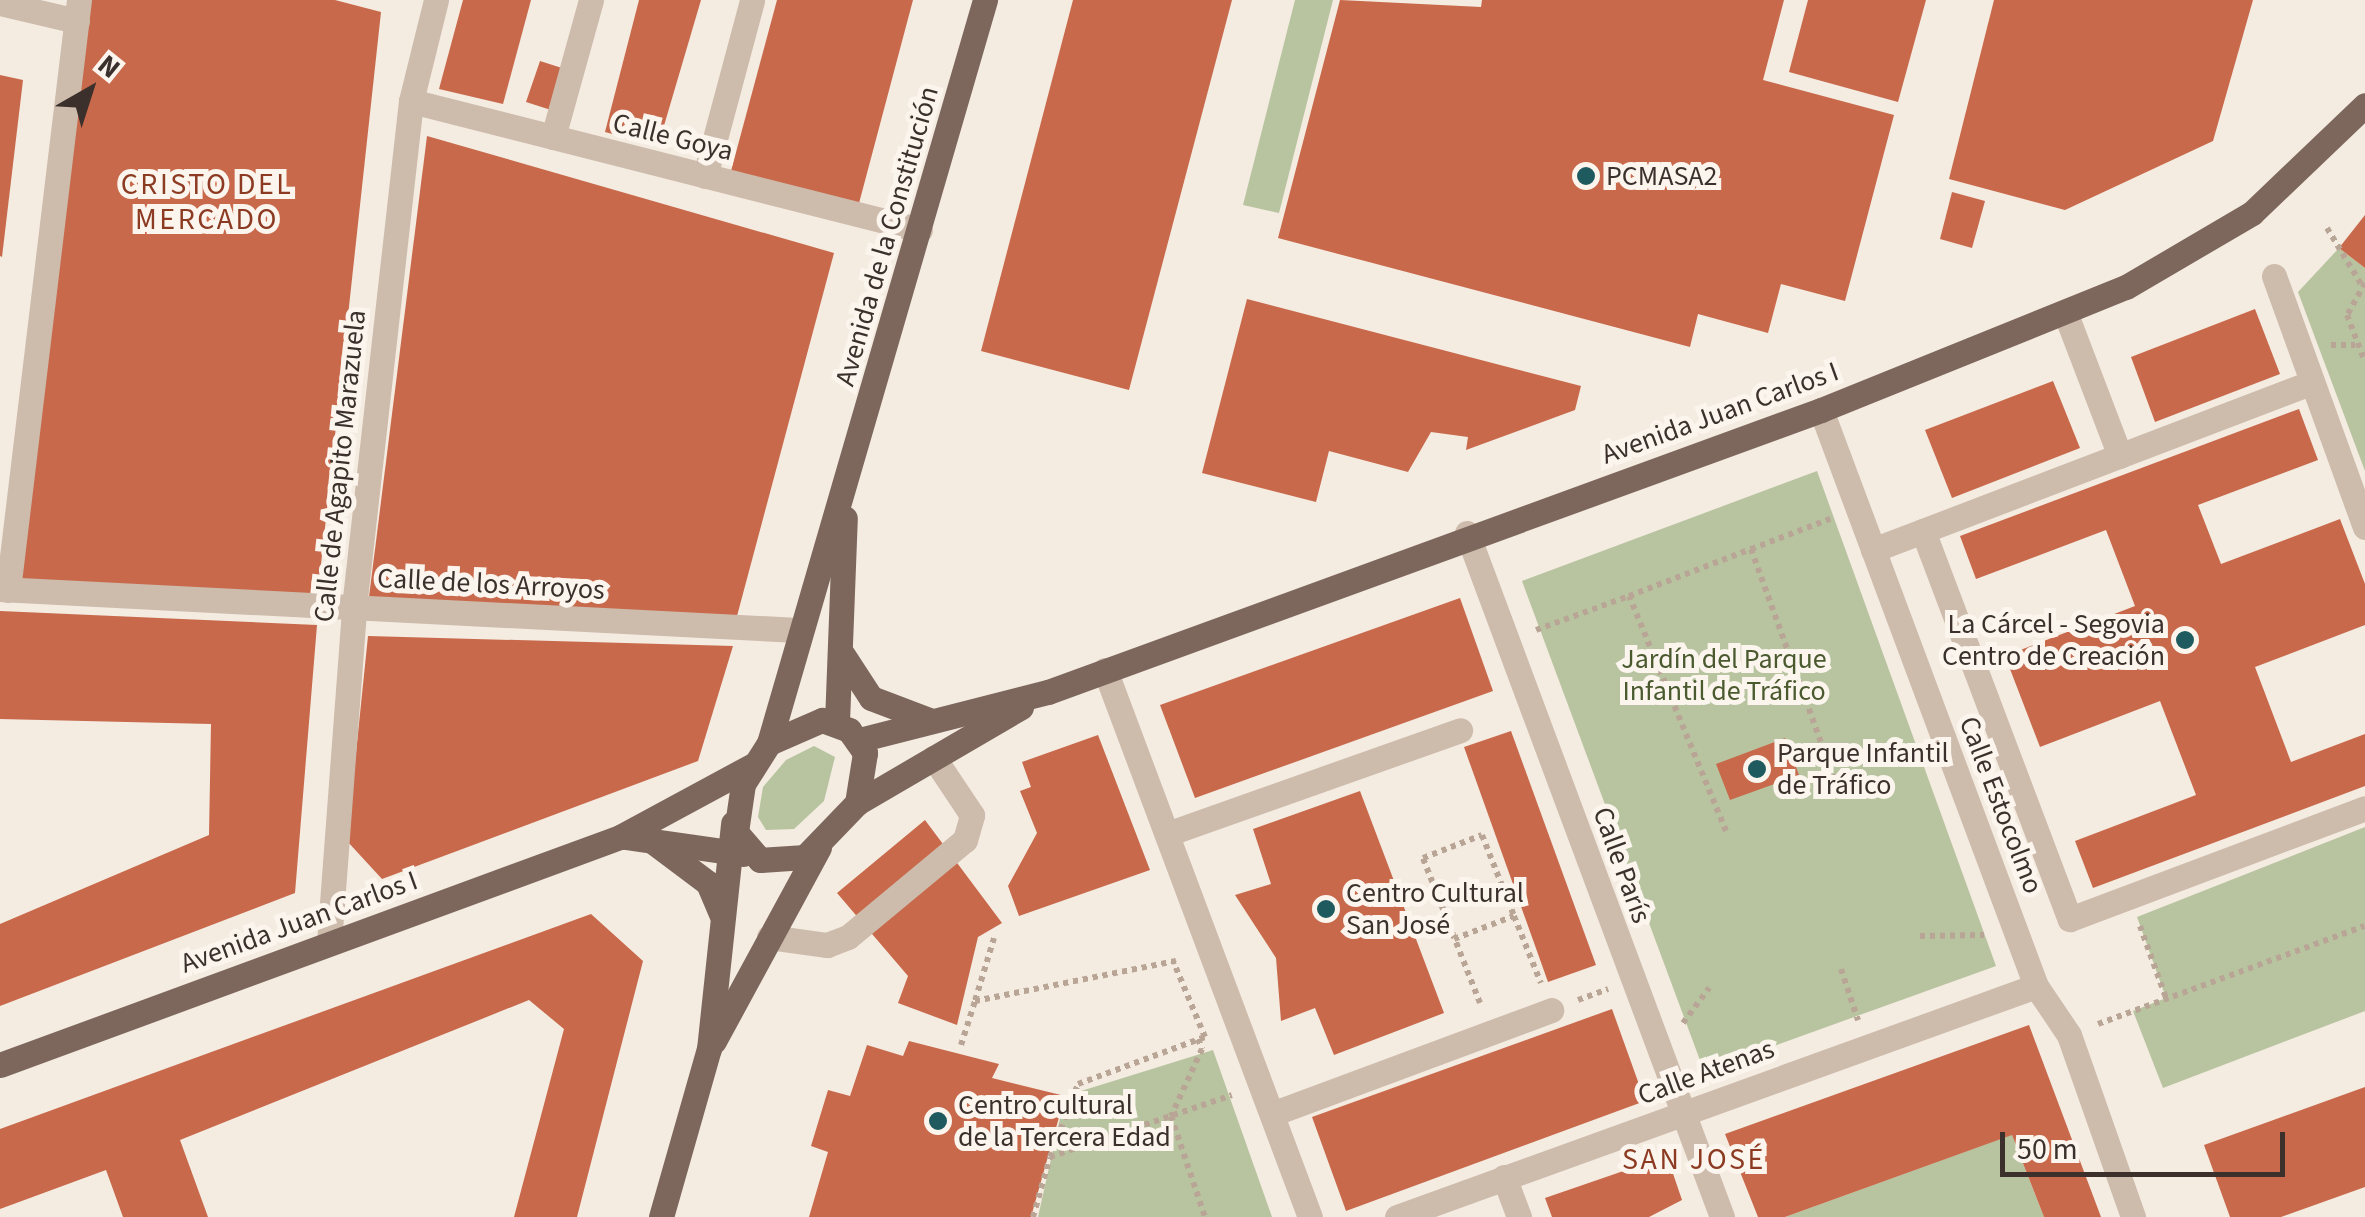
<!DOCTYPE html>
<meta charset="utf-8">
<style>
body{margin:0}
#map{position:relative;width:2365px;height:1217px;overflow:hidden;background:#f4ebe1;font-family:"Source Sans 3",sans-serif}
div>[style]{position:absolute}
[style*='--x']{left:calc(var(--x)*1px);top:calc(var(--y)*1px);width:calc(var(--w)*1px);rotate:calc(var(--a)*1deg)}
.green>*{inset:0;background:#b8c4a0}
.building>*{inset:0;background:#c8694b}
.path>*{height:6px;margin-top:-3px;transform-origin:0;background:repeating-linear-gradient(90deg,#b9a596 0 5px,transparent 0 10px)}
.minor>*{height:25px;margin:-12.5px;padding:0 12.5px;transform-origin:12.5px;border-radius:12.5px;background:#cdbbac}
.major>*{height:25px;margin:-12.5px;padding:0 12.5px;transform-origin:12.5px;border-radius:12.5px;background:#7d675c}
.dots>*{width:28px;height:28px;translate:-50% -50%;box-sizing:border-box;border:5px solid #fbf5ee;border-radius:50%}
span{translate:-50% -50%;white-space:nowrap;text-align:center;line-height:1.15;-webkit-text-stroke:10px #fbf5ee;paint-order:stroke}
.street-label{font-size:28px;color:#3b302b}
.poi-label{font-size:28px;color:#3b302b}
.left{translate:0 -50%;text-align:left}
.right{translate:-100% -50%;text-align:right}
.park-label{font-size:28px;color:#4a5a2e}
.neighbourhood-label{font-size:30px;color:#8c3b22;letter-spacing:2.5px}
.north{position:absolute;left:40px;top:40px;width:100px;height:100px;-webkit-text-stroke:8px #fbf5ee;paint-order:stroke;rotate:39deg;font-size:28px;font-weight:700;line-height:40px;text-align:center;color:#3b302b}
.north::after{content:'';display:block;margin:auto;width:35px;height:45px;background:#3b302b;clip-path:polygon(50% 0,100% 100%,50% 72%,0 100%)}
.scale{position:absolute;left:2000px;top:1132px;width:285px;height:45px;box-sizing:border-box;border:5px solid #3b302b;border-top:0;padding-left:12px;font-size:30px;line-height:35px;white-space:nowrap;color:#3b302b;-webkit-text-stroke:8px #fbf5ee;paint-order:stroke}
</style>
<div id="map">
<div class="green">
<div style="clip-path:polygon(1295px 0,1333px 0,1279px 213px,1243px 205px)"></div>
<div style="clip-path:polygon(2339px 248px,2365px 268px,2365px 471px,2298px 292px)"></div>
<div style="clip-path:polygon(1817px 471px,1996px 966px,1704px 1071px,1522px 581px)"></div>
<div style="clip-path:polygon(814px 746px,835px 757px,824px 801px,794px 829px,766px 830px,758px 817px,763px 787px,786px 760px)"></div>
<div style="clip-path:polygon(2365px 827px,2365px 1011px,2163px 1088px,2133px 1011px,2166px 998px,2137px 917px)"></div>
<div style="clip-path:polygon(1213px 1050px,1272px 1217px,1038px 1217px,1065px 1096px)"></div>
<div style="clip-path:polygon(2012px 1135px,2044px 1217px,1785px 1217px,2011px 1135px)"></div>
</div>
<div class="building">
<div style="clip-path:polygon(91px 0,335px 0,381px 12px,317px 601px,18px 584px)"></div>
<div style="clip-path:polygon(463px 0,531px 0,503px 104px,439px 89px)"></div>
<div style="clip-path:polygon(639px 0,701px 0,658px 146px,605px 132px)"></div>
<div style="clip-path:polygon(777px 0,913px 0,858px 207px,731px 171px)"></div>
<div style="clip-path:polygon(1073px 0,1232px 0,1129px 390px,981px 351px)"></div>
<div style="clip-path:polygon(1340px 0,1481px 7px,1482px 0,1784px 0,1763px 80px,1894px 115px,1845px 301px,1781px 284px,1768px 333px,1698px 314px,1690px 347px,1278px 238px)"></div>
<div style="clip-path:polygon(1808px 0,1926px 0,1898px 102px,1789px 72px)"></div>
<div style="clip-path:polygon(1994px 0,2253px 0,2213px 141px,2065px 210px,1949px 179px)"></div>
<div style="clip-path:polygon(540px 61px,565px 69px,551px 110px,526px 102px)"></div>
<div style="clip-path:polygon(0 75px,23px 80px,2px 257px,0 256px)"></div>
<div style="clip-path:polygon(427px 136px,834px 253px,737px 616px,369px 597px)"></div>
<div style="clip-path:polygon(1952px 192px,1985px 201px,1972px 248px,1940px 239px)"></div>
<div style="clip-path:polygon(2365px 215px,2365px 268px,2339px 248px)"></div>
<div style="clip-path:polygon(1247px 299px,1581px 386px,1575px 410px,1466px 450px,1468px 437px,1431px 432px,1408px 472px,1329px 451px,1316px 502px,1202px 473px)"></div>
<div style="clip-path:polygon(2255px 309px,2280px 374px,2155px 422px,2131px 357px)"></div>
<div style="clip-path:polygon(2053px 381px,2080px 448px,1952px 498px,1925px 430px)"></div>
<div style="clip-path:polygon(2299px 409px,2318px 460px,2198px 505px,2221px 564px,2340px 519px,2365px 584px,2365px 625px,2255px 667px,2291px 762px,2365px 734px,2365px 786px,2093px 888px,2075px 841px,2196px 795px,2160px 701px,2040px 747px,2005px 656px,2135px 606px,2106px 530px,1976px 579px,1960px 536px)"></div>
<div style="clip-path:polygon(1460px 598px,1493px 691px,1195px 798px,1160px 705px)"></div>
<div style="clip-path:polygon(0 611px,317px 625px,295px 893px,0 1006px,0 924px,209px 835px,211px 724px,0 719px)"></div>
<div style="clip-path:polygon(368px 636px,733px 646px,698px 761px,382px 879px,347px 841px)"></div>
<div style="clip-path:polygon(1511px 731px,1596px 965px,1548px 982px,1464px 747px)"></div>
<div style="clip-path:polygon(1098px 735px,1150px 870px,1019px 916px,1008px 886px,1037px 833px,1020px 791px,1031px 787px,1022px 762px)"></div>
<div style="clip-path:polygon(1785px 738px,1799px 775px,1730px 800px,1716px 764px)"></div>
<div style="clip-path:polygon(1360px 791px,1444px 1013px,1334px 1055px,1315px 1008px,1281px 1021px,1276px 958px,1235px 895px,1271px 884px,1253px 829px)"></div>
<div style="clip-path:polygon(925px 820px,1002px 923px,978px 937px,957px 1025px,898px 1003px,908px 976px,837px 893px)"></div>
<div style="clip-path:polygon(591px 914px,643px 961px,577px 1217px,514px 1217px,564px 1029px,529px 1000px,180px 1140px,208px 1217px,123px 1217px,106px 1170px,0 1209px,0 1129px)"></div>
<div style="clip-path:polygon(1612px 1009px,1645px 1101px,1346px 1211px,1312px 1117px)"></div>
<div style="clip-path:polygon(2029px 1025px,2101px 1217px,2044px 1217px,2012px 1135px,1785px 1217px,1758px 1217px,1725px 1134px)"></div>
<div style="clip-path:polygon(909px 1041px,999px 1064px,992px 1078px,1065px 1096px,1031px 1217px,809px 1217px,828px 1152px,811px 1146px,828px 1090px,850px 1096px,867px 1045px,903px 1056px)"></div>
<div style="clip-path:polygon(2365px 1087px,2365px 1187px,2281px 1217px,2230px 1217px,2204px 1145px)"></div>
<div style="clip-path:polygon(1667px 1156px,1682px 1200px,1649px 1217px,1552px 1217px,1545px 1198px)"></div>
</div>
<div class="path">
<div style="--x:2327;--y:228;--w:66;--a:58.7"></div>
<div style="--x:2365;--y:283;--w:37;--a:119"></div>
<div style="--x:2347;--y:315;--w:50;--a:69"></div>
<div style="--x:2331;--y:345;--w:24;--a:0"></div>
<div style="--x:1751;--y:549;--w:85;--a:-20.8"></div>
<div style="--x:1536;--y:630;--w:99;--a:-20.1"></div>
<div style="--x:1726;--y:831;--w:254;--a:-112.4"></div>
<div style="--x:1629;--y:596;--w:131;--a:-21.1"></div>
<div style="--x:1751;--y:549;--w:255;--a:70.1"></div>
<div style="--x:2140;--y:926;--w:77;--a:70.1"></div>
<div style="--x:1920;--y:936;--w:64;--a:-0.9"></div>
<div style="--x:994;--y:938;--w:66;--a:106.8"></div>
<div style="--x:975;--y:1001;--w:205;--a:-11.3"></div>
<div style="--x:1454;--y:939;--w:64;--a:-21"></div>
<div style="--x:1514;--y:916;--w:72;--a:68.1"></div>
<div style="--x:1841;--y:969;--w:54;--a:71.6"></div>
<div style="--x:1578;--y:1000;--w:32;--a:-20"></div>
<div style="--x:1480;--y:1003;--w:156;--a:-111.5"></div>
<div style="--x:1423;--y:858;--w:63;--a:-21.3"></div>
<div style="--x:1482;--y:835;--w:87;--a:68.4"></div>
<div style="--x:1683;--y:1023;--w:44;--a:-53.4"></div>
<div style="--x:2098;--y:1024;--w:284;--a:-20.2"></div>
<div style="--x:1198;--y:1039;--w:11;--a:68"></div>
<div style="--x:1202;--y:1049;--w:74;--a:114.8"></div>
<div style="--x:1171;--y:1116;--w:107;--a:71.4"></div>
<div style="--x:961;--y:1045;--w:46;--a:-72.3"></div>
<div style="--x:1050;--y:1157;--w:78;--a:-69"></div>
<div style="--x:1078;--y:1084;--w:135;--a:-20.3"></div>
<div style="--x:1205;--y:1037;--w:82;--a:-112.8"></div>
<div style="--x:1033;--y:1217;--w:62;--a:-74.2"></div>
<div style="--x:1050;--y:1157;--w:192;--a:-18.8"></div>
</div>
<div class="minor">
<div style="--x:0;--y:3;--w:79;--a:13.2"></div>
<div style="--x:411;--y:101;--w:525;--a:14.22"></div>
<div style="--x:553;--y:137;--w:142;--a:-74.5"></div>
<div style="--x:705;--y:176;--w:182;--a:-75"></div>
<div style="--x:2274;--y:276;--w:267;--a:70.1"></div>
<div style="--x:2065;--y:312;--w:154;--a:69.1"></div>
<div style="--x:1821;--y:410;--w:615;--a:69.53"></div>
<div style="--x:2036;--y:986;--w:59;--a:56"></div>
<div style="--x:2069;--y:1035;--w:193;--a:70.6"></div>
<div style="--x:1923;--y:531;--w:415;--a:69.3"></div>
<div style="--x:2070;--y:919;--w:315;--a:-20.6"></div>
<div style="--x:1467;--y:533;--w:730;--a:69.55"></div>
<div style="--x:1873;--y:550;--w:470;--a:-20.9"></div>
<div style="--x:0;--y:589;--w:799;--a:2.94"></div>
<div style="--x:8;--y:590;--w:594;--a:-83.14"></div>
<div style="--x:1105;--y:670;--w:584;--a:69.46"></div>
<div style="--x:1167;--y:834;--w:311;--a:-19.5"></div>
<div style="--x:769;--y:937;--w:59;--a:7.9"></div>
<div style="--x:827;--y:945;--w:22;--a:-21"></div>
<div style="--x:848;--y:937;--w:152;--a:-39.7"></div>
<div style="--x:965;--y:840;--w:26;--a:-74"></div>
<div style="--x:972;--y:815;--w:69;--a:-123.7"></div>
<div style="--x:329;--y:943;--w:337;--a:-85.7"></div>
<div style="--x:354;--y:607;--w:509;--a:-83.57"></div>
<div style="--x:411;--y:101;--w:104;--a:-76.1"></div>
<div style="--x:1272;--y:1114;--w:298;--a:-20.4"></div>
<div style="--x:1504;--y:1177;--w:43;--a:69.4"></div>
<div style="--x:1397;--y:1217;--w:679;--a:-19.88"></div>
</div>
<div class="major">
<div style="--x:843;--y:655;--w:51;--a:56.9"></div>
<div style="--x:871;--y:698;--w:62;--a:20.8"></div>
<div style="--x:822;--y:720;--w:29;--a:20"></div>
<div style="--x:849;--y:730;--w:28;--a:55"></div>
<div style="--x:865;--y:753;--w:51;--a:99.1"></div>
<div style="--x:857;--y:803;--w:75;--a:133.9"></div>
<div style="--x:805;--y:857;--w:45;--a:176.2"></div>
<div style="--x:760;--y:860;--w:37;--a:-131"></div>
<div style="--x:736;--y:832;--w:49;--a:-81.7"></div>
<div style="--x:743;--y:784;--w:49;--a:-57.6"></div>
<div style="--x:769;--y:743;--w:58;--a:-23.5"></div>
<div style="--x:837;--y:722;--w:204;--a:-87.8"></div>
<div style="--x:859;--y:740;--w:195;--a:-14.3"></div>
<div style="--x:1048;--y:692;--w:823;--a:-20.04"></div>
<div style="--x:1821;--y:410;--w:329;--a:-22"></div>
<div style="--x:2126;--y:287;--w:146;--a:-30.4"></div>
<div style="--x:2252;--y:213;--w:156;--a:-43.7"></div>
<div style="--x:769;--y:743;--w:774;--a:-73.79"></div>
<div style="--x:857;--y:803;--w:190;--a:-30.3"></div>
<div style="--x:625;--y:837;--w:119;--a:8.2"></div>
<div style="--x:652;--y:841;--w:70;--a:36.9"></div>
<div style="--x:708;--y:883;--w:34;--a:67"></div>
<div style="--x:714;--y:1041;--w:220;--a:-61.5"></div>
<div style="--x:0;--y:1065;--w:661;--a:-20.19"></div>
<div style="--x:620;--y:837;--w:151;--a:-28.4"></div>
<div style="--x:661;--y:1217;--w:175;--a:-74.1"></div>
<div style="--x:709;--y:1049;--w:227;--a:-83.9"></div>
</div>
<div class="dots">
<div style="left:1586px;top:176px;background:#1f5a5e"></div>
<div style="left:2185px;top:640px;background:#1f5a5e"></div>
<div style="left:1757px;top:769px;background:#1f5a5e"></div>
<div style="left:1326px;top:909px;background:#1f5a5e"></div>
<div style="left:938px;top:1121px;background:#1f5a5e"></div>
</div>
<div class="street-label">
<span style="left:673px;top:137px;rotate:14deg">Calle Goya</span>
<span style="left:887px;top:236px;rotate:-74deg">Avenida de la Constitución</span>
<span style="left:1720px;top:413px;rotate:-20deg">Avenida Juan Carlos I</span>
<span style="left:340px;top:466px;rotate:-84deg">Calle de Agapito Marazuela</span>
<span style="left:491px;top:584px;rotate:3deg">Calle de los Arroyos</span>
<span style="left:2001px;top:805px;rotate:69deg">Calle Estocolmo</span>
<span style="left:1622px;top:865px;rotate:70deg">Calle París</span>
<span style="left:299px;top:922px;rotate:-20deg">Avenida Juan Carlos I</span>
<span style="left:1706px;top:1072px;rotate:-20deg">Calle Atenas</span>
</div>
<div class="poi-label">
<span class="left" style="left:1606px;top:176px">PCMASA2</span>
<span class="right" style="left:2165px;top:640px">La Cárcel - Segovia<br>Centro de Creación</span>
<span class="left" style="left:1777px;top:769px">Parque Infantil<br>de Tráfico</span>
<span class="left" style="left:1346px;top:909px">Centro Cultural<br>San José</span>
<span class="left" style="left:958px;top:1121px">Centro cultural<br>de la Tercera Edad</span>
</div>
<div class="park-label">
<span style="left:1724px;top:675px">Jardín del Parque<br>Infantil de Tráfico</span>
</div>
<div class="neighbourhood-label">
<span style="left:207px;top:202px">CRISTO DEL<br>MERCADO</span>
<span style="left:1694px;top:1160px">SAN JOSÉ</span>
</div>
<div class="north">N</div>
<div class="scale">50 m</div>
</div>
